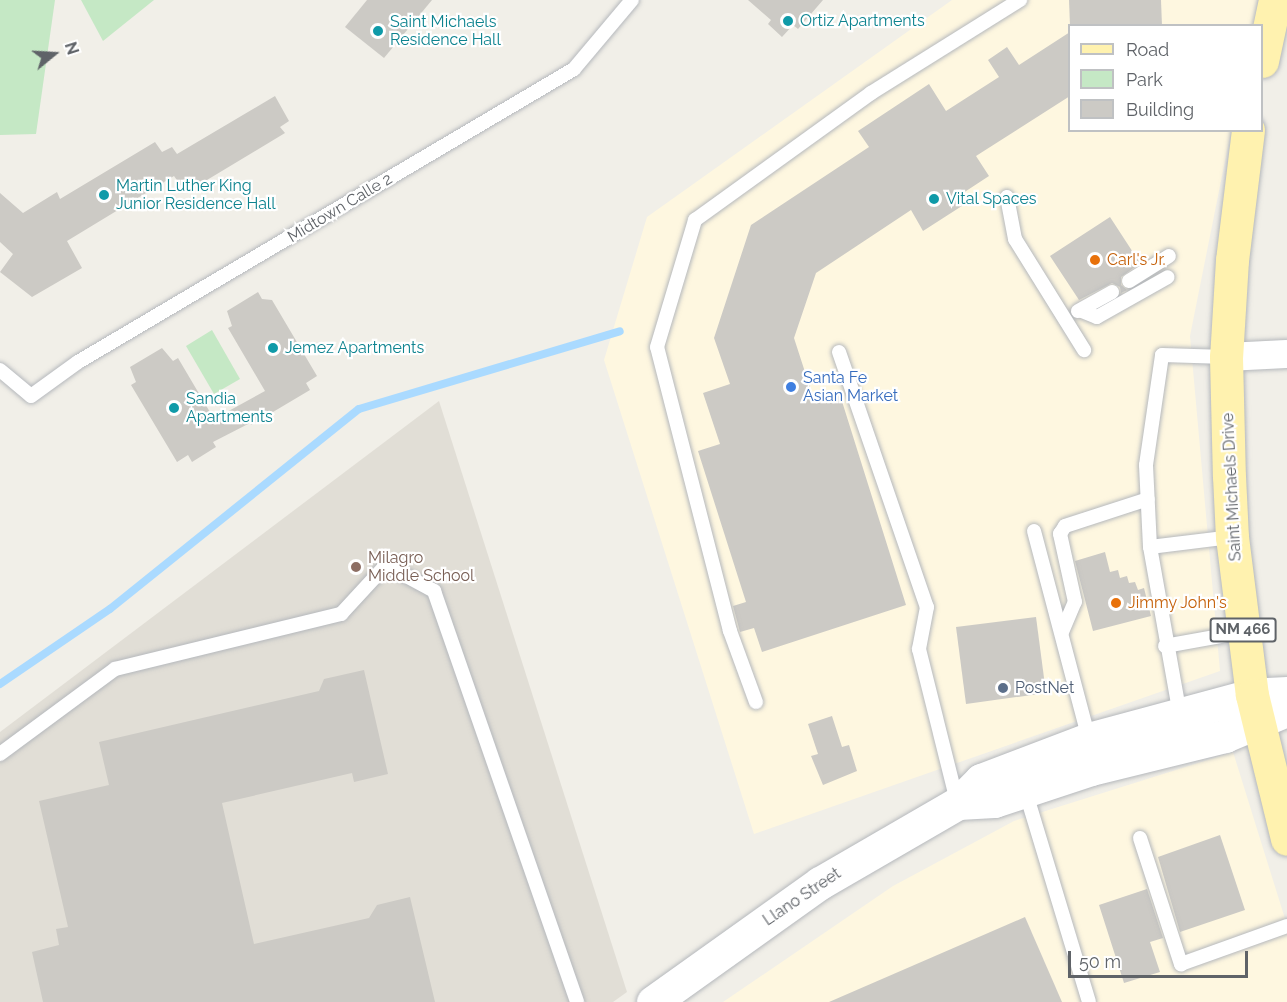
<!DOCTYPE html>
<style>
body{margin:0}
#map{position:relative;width:1287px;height:1002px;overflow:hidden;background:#f1efe8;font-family:Raleway,sans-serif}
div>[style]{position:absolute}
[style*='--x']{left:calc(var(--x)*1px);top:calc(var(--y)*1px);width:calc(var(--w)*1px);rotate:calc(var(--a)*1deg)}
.commercial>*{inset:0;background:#fef7e0}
.education>*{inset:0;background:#e1ded6}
.green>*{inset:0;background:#c5e8c5}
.stream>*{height:8px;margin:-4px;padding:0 4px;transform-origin:4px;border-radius:4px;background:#aadaff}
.building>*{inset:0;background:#cccac5}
.roads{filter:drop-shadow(0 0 2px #b5b8bc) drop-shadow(0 0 2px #b5b8bc)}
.lane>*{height:14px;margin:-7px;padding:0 7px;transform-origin:7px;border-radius:7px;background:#fff}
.street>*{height:28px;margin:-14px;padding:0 14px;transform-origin:14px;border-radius:14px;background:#fff}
.secondary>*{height:33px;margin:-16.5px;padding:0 16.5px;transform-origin:16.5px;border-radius:16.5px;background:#fff}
.primary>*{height:33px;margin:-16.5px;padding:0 16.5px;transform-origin:16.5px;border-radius:16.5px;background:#fff2af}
.dots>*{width:16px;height:16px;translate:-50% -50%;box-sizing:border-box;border:3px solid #fff;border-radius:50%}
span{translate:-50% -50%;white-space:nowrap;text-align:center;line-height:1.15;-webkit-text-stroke:4.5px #fff;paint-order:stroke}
.shield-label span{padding:2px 4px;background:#fff;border:2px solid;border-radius:4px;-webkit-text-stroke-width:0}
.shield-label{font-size:15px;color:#5f6368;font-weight:700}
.culture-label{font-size:16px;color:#0d838f}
.left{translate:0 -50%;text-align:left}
.street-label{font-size:16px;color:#5f6368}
.food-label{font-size:16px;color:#c56008}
.shop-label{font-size:16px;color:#366cbe}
.education-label{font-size:16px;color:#785e54}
.service-label{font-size:16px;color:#4e5e75}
.legend{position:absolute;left:1068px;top:24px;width:195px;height:108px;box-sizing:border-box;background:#fff;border:2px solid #bfc1c3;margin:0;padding:8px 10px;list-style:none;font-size:18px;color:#5f6368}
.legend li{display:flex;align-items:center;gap:12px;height:30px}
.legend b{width:30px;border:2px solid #bfc1c3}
.north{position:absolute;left:24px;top:24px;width:60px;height:60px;-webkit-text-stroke:4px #fff;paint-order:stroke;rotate:72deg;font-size:16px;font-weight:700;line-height:24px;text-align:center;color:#5f6368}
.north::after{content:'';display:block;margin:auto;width:21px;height:27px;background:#5f6368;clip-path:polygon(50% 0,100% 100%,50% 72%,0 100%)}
.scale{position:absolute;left:1068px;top:951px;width:180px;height:27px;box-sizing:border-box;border:3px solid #5f6368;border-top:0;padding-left:8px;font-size:18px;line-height:21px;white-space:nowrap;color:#5f6368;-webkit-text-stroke:4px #fff;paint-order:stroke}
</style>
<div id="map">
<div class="commercial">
<div style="clip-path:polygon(952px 0,1258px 0,1253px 25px,1070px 26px,1070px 130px,1231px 131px,1190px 336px,1220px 671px,754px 834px,604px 360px,647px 217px)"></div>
<div style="clip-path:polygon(1233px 752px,1287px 925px,1287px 1002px,723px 1002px,893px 886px,1014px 821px)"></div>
</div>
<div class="education">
<div style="clip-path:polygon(439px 401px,627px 992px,613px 1002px,0 1002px,0 732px)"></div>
</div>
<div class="green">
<div style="clip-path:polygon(0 0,55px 0,36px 134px,0 135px)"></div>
<div style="clip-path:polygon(81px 0,154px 0,103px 41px)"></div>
<div style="clip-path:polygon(212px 330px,240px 379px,214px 394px,186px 346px)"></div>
</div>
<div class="stream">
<div style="--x:0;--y:684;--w:133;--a:-34.3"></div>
<div style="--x:110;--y:609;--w:319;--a:-38.8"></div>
<div style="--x:359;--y:409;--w:272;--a:-16.6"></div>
</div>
<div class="building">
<div style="clip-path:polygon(367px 0,432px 0,384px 58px,345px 27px)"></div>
<div style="clip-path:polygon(748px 0,823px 0,798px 29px,793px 25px,782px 37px,768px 24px,771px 20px)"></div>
<div style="clip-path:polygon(1069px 0,1161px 0,1162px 26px,1070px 26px)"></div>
<div style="clip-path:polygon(1070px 32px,1070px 96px,976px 156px,989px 176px,960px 195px,965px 204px,923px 231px,911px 210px,816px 273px,794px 338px,815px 403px,840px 395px,906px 605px,762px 652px,754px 628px,740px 632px,733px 606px,746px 602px,698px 451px,720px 444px,703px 393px,730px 384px,714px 338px,751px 225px,869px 147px,858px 131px,929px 84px,946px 111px,999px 77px,988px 60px,1007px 47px,1019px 65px)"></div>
<div style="clip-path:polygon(275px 96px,289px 121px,280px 127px,285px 133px,197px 186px,191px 179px,182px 187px,174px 176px,67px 241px,82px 268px,32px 297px,0 272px,13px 254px,0 242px,0 193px,23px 213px,57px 192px,60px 199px,155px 142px,162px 152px,172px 147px,177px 154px)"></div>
<div style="clip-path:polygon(1110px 217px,1140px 263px,1121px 277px,1121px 285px,1127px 290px,1121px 293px,1120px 287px,1112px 283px,1079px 300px,1050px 256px)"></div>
<div style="clip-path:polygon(258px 292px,262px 299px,272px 300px,317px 376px,306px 383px,310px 390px,251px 425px,250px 423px,213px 442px,216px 447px,192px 462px,188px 455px,177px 462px,131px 385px,136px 382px,130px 367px,162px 348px,173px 361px,178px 358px,214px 419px,265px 391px,228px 328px,232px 326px,227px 311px)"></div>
<div style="clip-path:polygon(1105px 552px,1110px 572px,1118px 570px,1120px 578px,1127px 576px,1129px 583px,1135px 582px,1138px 590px,1144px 588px,1151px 616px,1093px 631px,1075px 561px)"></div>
<div style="clip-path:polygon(1036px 617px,1046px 693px,966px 704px,956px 627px)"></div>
<div style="clip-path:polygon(364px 670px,388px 774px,354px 782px,352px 773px,222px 803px,254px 944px,369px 918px,377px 905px,410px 897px,435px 1002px,43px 1002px,32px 952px,59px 945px,56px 929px,68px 927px,39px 801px,109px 785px,99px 742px,319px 691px,324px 679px)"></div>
<div style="clip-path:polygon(832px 716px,842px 747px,849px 745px,857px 771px,823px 785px,811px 756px,818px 754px,808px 724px)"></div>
<div style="clip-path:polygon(1220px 835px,1245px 910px,1180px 932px,1158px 857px)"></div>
<div style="clip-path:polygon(1147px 889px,1163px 938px,1150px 942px,1160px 972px,1124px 983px,1099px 905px)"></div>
<div style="clip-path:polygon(1025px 917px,1062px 1002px,829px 1002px)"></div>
</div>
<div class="roads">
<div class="lane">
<div style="--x:1007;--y:197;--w:43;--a:79.2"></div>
<div style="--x:1015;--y:239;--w:131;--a:58.1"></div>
<div style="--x:1129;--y:281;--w:47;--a:-32"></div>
<div style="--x:1078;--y:311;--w:39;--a:-29"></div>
<div style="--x:1082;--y:311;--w:16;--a:22"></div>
<div style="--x:1097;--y:317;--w:81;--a:-29.4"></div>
<div style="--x:839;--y:352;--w:270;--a:71"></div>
<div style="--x:927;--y:607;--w:43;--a:100.8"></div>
<div style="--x:919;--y:649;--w:157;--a:76"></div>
<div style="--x:0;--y:370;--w:40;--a:40"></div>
<div style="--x:31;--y:396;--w:58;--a:-35.9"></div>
<div style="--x:78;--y:362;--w:576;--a:-30.57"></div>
<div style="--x:574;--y:69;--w:90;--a:-50"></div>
<div style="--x:1034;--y:531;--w:215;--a:75.2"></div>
<div style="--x:1150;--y:547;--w:83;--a:-7"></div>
<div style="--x:1062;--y:632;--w:33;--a:-67"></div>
<div style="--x:1075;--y:602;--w:70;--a:-102.4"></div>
<div style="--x:1060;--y:534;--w:9;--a:-58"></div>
<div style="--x:1065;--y:526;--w:87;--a:-18"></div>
<div style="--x:1165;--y:646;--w:79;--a:-10.2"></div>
<div style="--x:756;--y:702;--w:76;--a:-110.1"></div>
<div style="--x:730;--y:631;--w:293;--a:-104.4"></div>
<div style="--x:657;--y:347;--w:133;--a:-73.3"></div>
<div style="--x:695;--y:220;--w:217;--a:-35.8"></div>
<div style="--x:871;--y:93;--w:176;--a:-32"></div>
<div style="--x:1180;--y:715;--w:171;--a:-100.1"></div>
<div style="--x:1150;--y:547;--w:82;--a:-92.8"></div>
<div style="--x:1146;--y:465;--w:111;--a:-81.7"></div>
<div style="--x:1162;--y:355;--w:64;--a:1.8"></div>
<div style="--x:0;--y:754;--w:143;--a:-36.5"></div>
<div style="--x:115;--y:669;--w:233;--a:-13.7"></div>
<div style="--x:341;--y:614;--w:67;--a:-47.4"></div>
<div style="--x:386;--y:565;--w:55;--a:28.4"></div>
<div style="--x:434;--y:591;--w:435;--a:70.8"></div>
<div style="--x:1025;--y:790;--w:221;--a:73.2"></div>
<div style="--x:1140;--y:838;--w:133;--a:72"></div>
<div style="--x:1181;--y:964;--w:113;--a:-19.7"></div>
</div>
<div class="street">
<div style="--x:1226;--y:357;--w:61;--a:-2.8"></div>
</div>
<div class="secondary">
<div style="--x:1287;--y:693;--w:35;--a:177"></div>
<div style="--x:1252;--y:695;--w:169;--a:164.9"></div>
<div style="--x:1089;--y:739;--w:116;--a:159.2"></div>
<div style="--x:981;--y:780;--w:33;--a:135"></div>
<div style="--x:958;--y:803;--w:36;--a:-3"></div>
<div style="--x:994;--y:801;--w:102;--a:-18.3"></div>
<div style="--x:1091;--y:769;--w:138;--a:-13.8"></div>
<div style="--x:1225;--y:736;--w:67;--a:-22.8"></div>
<div style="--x:653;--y:1002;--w:205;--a:-35.5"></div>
<div style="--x:820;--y:883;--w:160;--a:-30.1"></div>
</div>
<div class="primary">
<div style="--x:1262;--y:61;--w:62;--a:-78"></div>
<div style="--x:1248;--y:130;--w:131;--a:97"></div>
<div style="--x:1232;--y:260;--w:97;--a:93.5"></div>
<div style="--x:1226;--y:357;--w:119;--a:88.6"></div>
<div style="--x:1229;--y:476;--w:61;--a:87.2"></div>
<div style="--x:1232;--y:537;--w:159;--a:82.8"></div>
<div style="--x:1252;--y:695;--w:148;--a:76.3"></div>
</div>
</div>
<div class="dots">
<div style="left:788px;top:21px;background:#0f9aa8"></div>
<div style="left:378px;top:31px;background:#0f9aa8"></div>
<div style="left:104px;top:195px;background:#0f9aa8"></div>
<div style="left:934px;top:199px;background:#0f9aa8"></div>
<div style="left:1095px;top:260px;background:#e8710a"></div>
<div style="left:273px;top:348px;background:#0f9aa8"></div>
<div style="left:791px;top:387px;background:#3f7fe0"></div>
<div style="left:174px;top:408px;background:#0f9aa8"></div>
<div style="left:356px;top:567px;background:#8d6e63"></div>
<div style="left:1116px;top:603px;background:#e8710a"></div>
<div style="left:1003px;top:688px;background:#5c6f8a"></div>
</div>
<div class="shield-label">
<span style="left:1243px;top:630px">NM 466</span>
</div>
<div class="culture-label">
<span class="left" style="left:800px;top:21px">Ortiz Apartments</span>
<span class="left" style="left:390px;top:31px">Saint Michaels<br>Residence Hall</span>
<span class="left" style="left:116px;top:195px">Martin Luther King<br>Junior Residence Hall</span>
<span class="left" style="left:946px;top:199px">Vital Spaces</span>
<span class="left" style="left:285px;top:348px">Jemez Apartments</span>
<span class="left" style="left:186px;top:408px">Sandia<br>Apartments</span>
</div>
<div class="street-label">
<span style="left:340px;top:208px;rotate:-31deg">Midtown Calle 2</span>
<span style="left:1232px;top:487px;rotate:-93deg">Saint Michaels Drive</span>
<span style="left:802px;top:897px;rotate:-34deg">Llano Street</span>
</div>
<div class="food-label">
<span class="left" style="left:1107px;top:260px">Carl's Jr.</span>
<span class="left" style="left:1128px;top:603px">Jimmy John's</span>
</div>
<div class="shop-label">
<span class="left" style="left:803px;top:387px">Santa Fe<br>Asian Market</span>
</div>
<div class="education-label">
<span class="left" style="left:368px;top:567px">Milagro<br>Middle School</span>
</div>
<div class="service-label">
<span class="left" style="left:1015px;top:688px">PostNet</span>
</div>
<ul class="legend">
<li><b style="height:8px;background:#fff2af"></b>Road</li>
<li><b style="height:16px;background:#c5e8c5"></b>Park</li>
<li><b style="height:16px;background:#cccac5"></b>Building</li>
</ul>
<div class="north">N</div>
<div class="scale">50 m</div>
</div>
